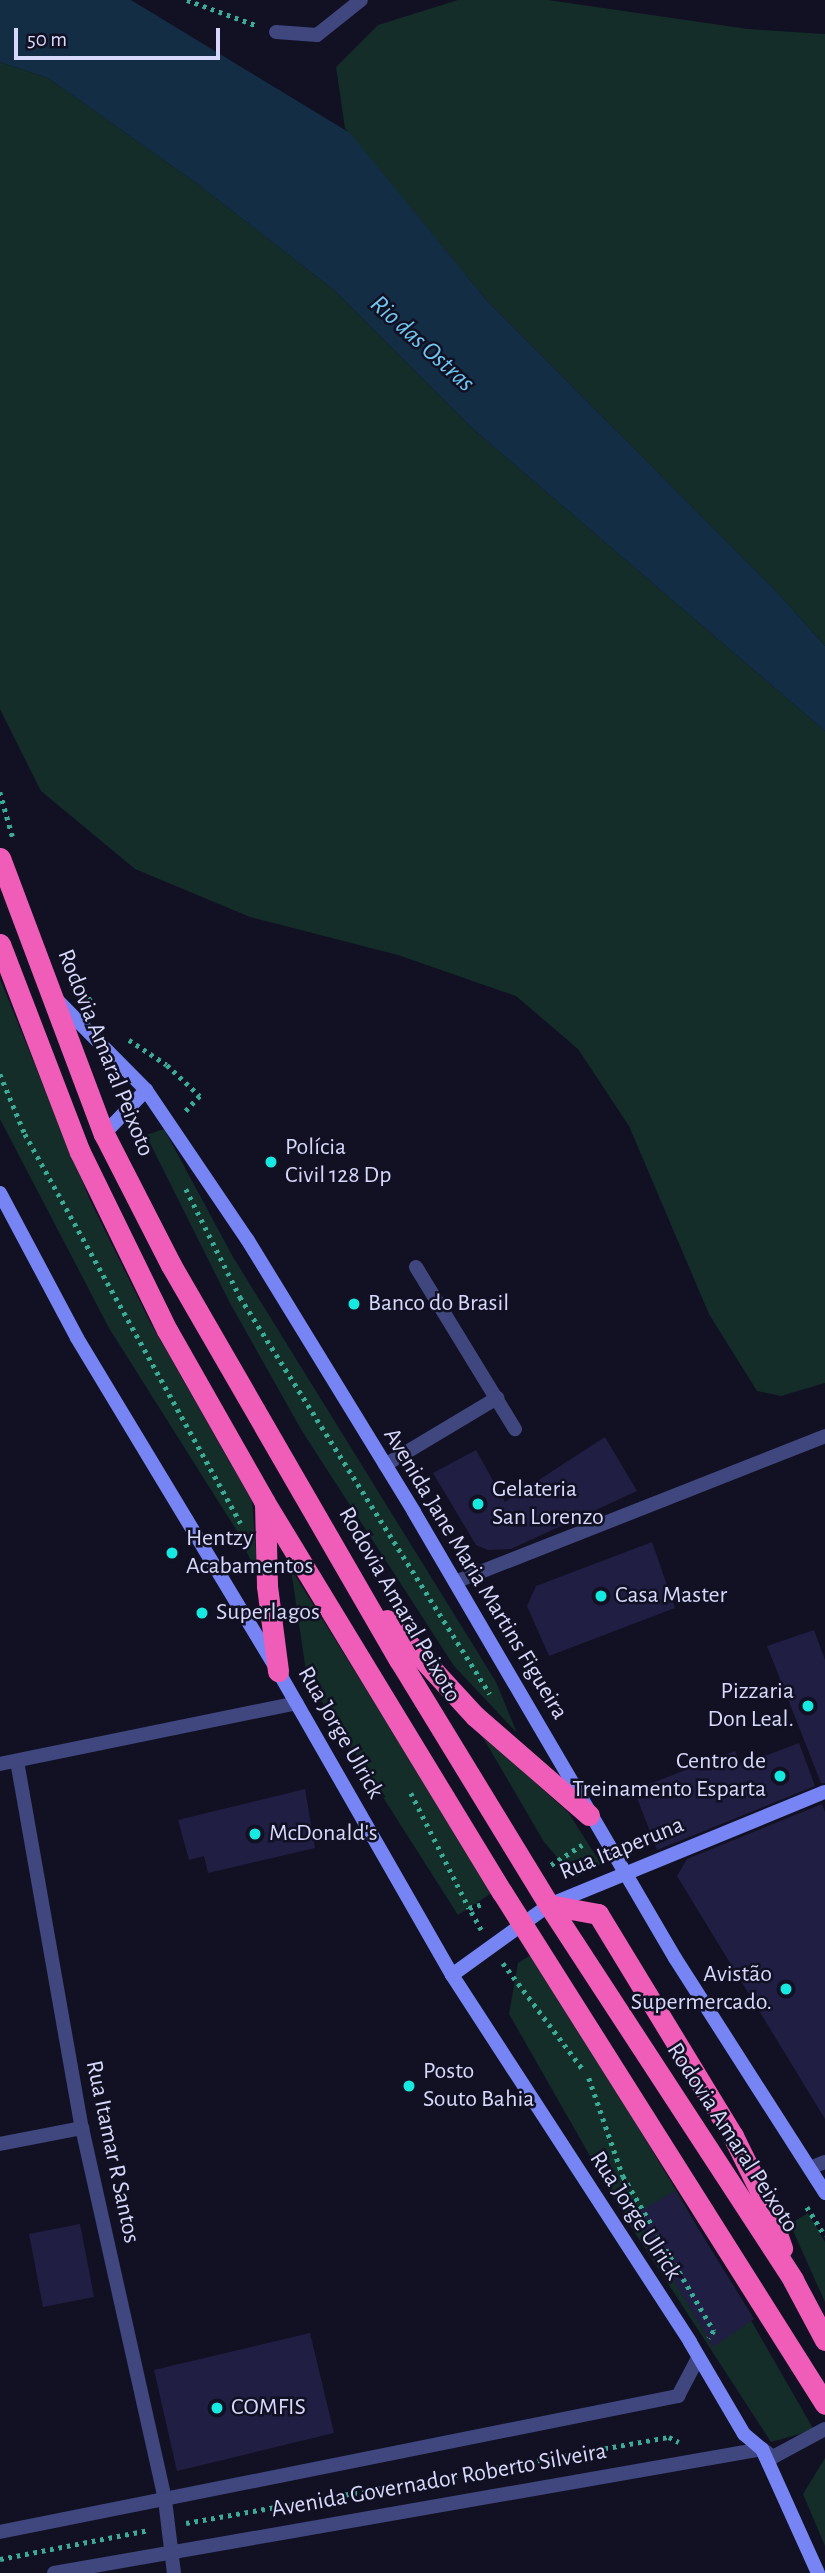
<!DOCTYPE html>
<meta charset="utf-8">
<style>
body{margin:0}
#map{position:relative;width:825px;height:2573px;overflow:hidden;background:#111123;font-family:"Alegreya Sans",sans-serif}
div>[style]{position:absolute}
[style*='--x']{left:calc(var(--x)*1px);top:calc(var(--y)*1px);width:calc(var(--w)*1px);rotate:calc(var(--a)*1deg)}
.green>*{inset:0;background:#142d28}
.water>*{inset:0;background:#132d45}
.building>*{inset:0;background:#211e43}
.path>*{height:4.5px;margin-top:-2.25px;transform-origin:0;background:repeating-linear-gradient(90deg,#3aac95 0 3.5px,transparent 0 8.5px)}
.lane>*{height:14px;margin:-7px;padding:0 7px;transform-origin:7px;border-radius:7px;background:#40467e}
.street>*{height:14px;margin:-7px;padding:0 7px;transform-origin:7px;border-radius:7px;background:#40467e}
.secondary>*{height:14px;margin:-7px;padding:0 7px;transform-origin:7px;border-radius:7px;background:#7685f3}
.highway>*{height:21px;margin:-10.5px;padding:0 10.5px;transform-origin:10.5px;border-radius:10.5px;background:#f05db8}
.dots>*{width:19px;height:19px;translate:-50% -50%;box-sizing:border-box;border:4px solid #111123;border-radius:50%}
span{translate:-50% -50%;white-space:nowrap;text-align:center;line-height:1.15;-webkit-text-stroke:5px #111123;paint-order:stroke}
.street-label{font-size:24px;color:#d7d8fb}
.poi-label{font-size:24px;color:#d7d8fb}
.left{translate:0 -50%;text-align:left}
.right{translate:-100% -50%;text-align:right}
.water-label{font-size:26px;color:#6ec7f2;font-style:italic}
.scale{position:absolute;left:14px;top:28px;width:206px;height:32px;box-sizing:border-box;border:4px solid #d7d8fb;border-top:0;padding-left:9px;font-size:21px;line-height:24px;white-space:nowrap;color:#d7d8fb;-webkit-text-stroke:5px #111123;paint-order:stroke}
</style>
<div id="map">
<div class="green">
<div style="clip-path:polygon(458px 0,548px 0,748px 29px,825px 34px,825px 646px,778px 593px,488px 302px,345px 128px,336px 67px,378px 25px)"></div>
<div style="clip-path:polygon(0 62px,48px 78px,199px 185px,334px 290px,473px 429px,825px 731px,825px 1383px,781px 1396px,757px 1391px,709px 1314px,629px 1126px,578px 1049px,516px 996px,398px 955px,250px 917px,135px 869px,41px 791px,0 709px)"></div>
<div style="clip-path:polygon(0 979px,90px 1200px,150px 1322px,252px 1501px,258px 1576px,237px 1531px,109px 1328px,0 1119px)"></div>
<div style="clip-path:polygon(164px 1129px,233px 1257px,496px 1682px,517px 1733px,454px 1666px,302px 1431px,231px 1305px,146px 1135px)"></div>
<div style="clip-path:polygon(291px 1569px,493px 1892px,458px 1915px,307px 1678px)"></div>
<div style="clip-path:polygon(481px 1734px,568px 1812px,601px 1864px,575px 1878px,544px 1842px)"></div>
<div style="clip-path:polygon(534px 1953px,676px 2190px,814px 2430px,771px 2442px,626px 2219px,509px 2014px,518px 1963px)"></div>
<div style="clip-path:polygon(808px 2213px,825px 2242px,825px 2302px,790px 2224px)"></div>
<div style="clip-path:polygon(825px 2458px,825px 2546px,803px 2494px)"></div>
</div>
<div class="water">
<div style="clip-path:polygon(0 0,131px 0,350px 133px,488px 302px,778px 593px,825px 646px,825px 731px,473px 429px,334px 290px,199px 185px,48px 78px,0 62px)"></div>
</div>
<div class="building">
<div style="clip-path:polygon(605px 1437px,637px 1491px,511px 1549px,488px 1550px,476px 1545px,433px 1473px,476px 1450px,505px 1502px)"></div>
<div style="clip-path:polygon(652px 1542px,675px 1608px,549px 1656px,527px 1606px,536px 1586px)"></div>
<div style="clip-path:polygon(814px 1630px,825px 1660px,825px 1783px,821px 1783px,767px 1646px)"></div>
<div style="clip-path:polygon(799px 1743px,815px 1786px,657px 1850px,634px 1790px,735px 1751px,741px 1765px)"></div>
<div style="clip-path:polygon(305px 1789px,315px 1848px,208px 1873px,204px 1856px,189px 1860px,178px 1820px)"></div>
<div style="clip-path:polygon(822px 1804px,825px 1812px,825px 2119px,677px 1876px,687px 1859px)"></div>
<div style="clip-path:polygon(675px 2191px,754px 2319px,713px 2347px,634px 2214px)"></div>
<div style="clip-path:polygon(80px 2224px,94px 2297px,43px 2307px,29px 2234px)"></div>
<div style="clip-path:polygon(310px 2333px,334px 2433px,177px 2471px,154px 2370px)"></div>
</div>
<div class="path">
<div style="--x:187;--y:0;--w:76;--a:20.1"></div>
<div style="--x:0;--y:792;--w:48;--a:74.2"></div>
<div style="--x:67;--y:961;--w:51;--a:59.4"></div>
<div style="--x:129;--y:1040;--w:45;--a:33.3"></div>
<div style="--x:167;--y:1065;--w:45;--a:43.2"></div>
<div style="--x:200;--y:1096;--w:23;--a:133"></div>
<div style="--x:0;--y:1074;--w:65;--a:67.4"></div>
<div style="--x:25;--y:1134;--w:445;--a:61"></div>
<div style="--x:186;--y:1189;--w:121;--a:63.4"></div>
<div style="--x:240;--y:1297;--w:469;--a:57.8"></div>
<div style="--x:411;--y:1793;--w:129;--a:63.2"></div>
<div style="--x:551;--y:1865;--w:37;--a:-33"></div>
<div style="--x:481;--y:1930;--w:25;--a:-119"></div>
<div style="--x:469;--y:1908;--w:15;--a:-16"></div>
<div style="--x:503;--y:1963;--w:135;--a:53.1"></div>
<div style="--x:589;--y:2078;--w:104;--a:70.9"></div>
<div style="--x:623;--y:2176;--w:180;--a:59.6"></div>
<div style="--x:714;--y:2331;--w:9;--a:126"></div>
<div style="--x:807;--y:2207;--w:34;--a:58"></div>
<div style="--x:186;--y:2523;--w:491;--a:-10.1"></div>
<div style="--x:669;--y:2437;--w:11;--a:27"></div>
<div style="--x:0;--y:2559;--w:152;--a:-11"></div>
</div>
<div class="lane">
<div style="--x:416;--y:1267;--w:190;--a:58.6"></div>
<div style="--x:385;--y:1465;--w:131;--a:-30.9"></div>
</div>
<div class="street">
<div style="--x:276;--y:32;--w:41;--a:4.2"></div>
<div style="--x:317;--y:35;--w:56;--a:-38.5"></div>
<div style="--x:455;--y:1582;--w:398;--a:-21.5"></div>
<div style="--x:17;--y:1761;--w:373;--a:80"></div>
<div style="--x:82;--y:2128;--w:381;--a:77.4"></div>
<div style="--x:165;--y:2500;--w:74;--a:83"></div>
<div style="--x:0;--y:1764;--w:303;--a:-11.6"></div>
<div style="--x:0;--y:2144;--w:84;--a:-11"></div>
<div style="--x:810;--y:2168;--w:16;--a:-22"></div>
<div style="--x:0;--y:2532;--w:692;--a:-11.34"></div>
<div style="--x:678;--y:2396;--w:41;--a:-62.2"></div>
<div style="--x:54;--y:2573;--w:719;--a:-9.93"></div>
<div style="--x:762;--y:2449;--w:14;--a:36"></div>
<div style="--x:773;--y:2457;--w:59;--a:-28.3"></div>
</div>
<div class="secondary">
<div style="--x:55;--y:998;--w:129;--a:45.3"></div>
<div style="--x:146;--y:1090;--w:180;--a:55.9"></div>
<div style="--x:247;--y:1239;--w:320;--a:58.5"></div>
<div style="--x:414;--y:1512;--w:517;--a:59.66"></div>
<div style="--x:675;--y:1958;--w:279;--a:57.4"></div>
<div style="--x:104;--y:1134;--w:61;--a:-46.3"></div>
<div style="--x:0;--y:1193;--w:164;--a:62"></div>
<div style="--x:77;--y:1338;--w:389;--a:58.9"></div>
<div style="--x:278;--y:1671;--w:350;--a:60.2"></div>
<div style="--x:452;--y:1975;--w:437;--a:57"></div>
<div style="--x:690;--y:2342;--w:107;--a:59.6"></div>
<div style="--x:744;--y:2434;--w:23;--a:40"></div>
<div style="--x:762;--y:2449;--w:136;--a:65.7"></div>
<div style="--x:452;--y:1975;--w:120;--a:-35.8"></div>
<div style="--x:549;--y:1905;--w:298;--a:-22.3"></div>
</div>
<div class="highway">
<div style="--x:0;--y:858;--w:295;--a:69.4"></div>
<div style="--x:104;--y:1134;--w:147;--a:62.9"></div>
<div style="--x:171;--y:1265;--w:457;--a:60"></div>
<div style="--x:400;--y:1661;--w:286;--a:58.6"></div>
<div style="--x:549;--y:1905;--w:447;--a:56.9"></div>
<div style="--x:793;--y:2280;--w:68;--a:61.9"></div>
<div style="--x:0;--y:944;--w:223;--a:69"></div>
<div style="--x:80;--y:1152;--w:198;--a:64"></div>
<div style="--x:167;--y:1330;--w:197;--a:60.4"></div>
<div style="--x:264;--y:1501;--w:458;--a:58.7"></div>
<div style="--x:502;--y:1892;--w:605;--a:57.75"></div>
<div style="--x:265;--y:1503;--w:83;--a:88.6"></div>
<div style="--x:267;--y:1586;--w:86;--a:82.6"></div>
<div style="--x:387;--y:1620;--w:130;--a:47.5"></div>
<div style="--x:475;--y:1716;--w:151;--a:41"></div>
<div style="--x:549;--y:1905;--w:50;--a:10.4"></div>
<div style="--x:598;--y:1914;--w:260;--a:58.7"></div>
<div style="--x:733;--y:2136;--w:75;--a:63.8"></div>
<div style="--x:766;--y:2203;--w:48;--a:70.4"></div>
</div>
<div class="dots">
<div style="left:271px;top:1162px;background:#15e9e0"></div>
<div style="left:354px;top:1304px;background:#15e9e0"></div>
<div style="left:478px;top:1504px;background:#15e9e0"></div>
<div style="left:172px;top:1553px;background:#15e9e0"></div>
<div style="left:601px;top:1596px;background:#15e9e0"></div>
<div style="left:202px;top:1613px;background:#15e9e0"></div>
<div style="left:808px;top:1706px;background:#15e9e0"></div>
<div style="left:780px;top:1776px;background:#15e9e0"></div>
<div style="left:255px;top:1834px;background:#15e9e0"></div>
<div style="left:786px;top:1989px;background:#15e9e0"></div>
<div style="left:409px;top:2086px;background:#15e9e0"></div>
<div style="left:217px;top:2408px;background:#15e9e0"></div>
</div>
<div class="street-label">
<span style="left:105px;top:1053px;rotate:68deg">Rodovia Amaral Peixoto</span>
<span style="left:475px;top:1574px;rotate:59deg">Avenida Jane Maria Martins Figueira</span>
<span style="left:399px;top:1605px;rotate:60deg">Rodovia Amaral Peixoto</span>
<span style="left:340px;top:1733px;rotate:60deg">Rua Jorge Ulrick</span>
<span style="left:622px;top:1849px;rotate:-22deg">Rua Itaperuna</span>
<span style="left:732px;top:2138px;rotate:57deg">Rodovia Amaral Peixoto</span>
<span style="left:112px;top:2152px;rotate:78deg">Rua Itamar R Santos</span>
<span style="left:635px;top:2216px;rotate:57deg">Rua Jorge Ulrick</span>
<span style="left:439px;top:2481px;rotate:-10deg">Avenida Governador Roberto Silveira</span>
</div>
<div class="poi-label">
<span class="left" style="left:285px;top:1162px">Polícia<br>Civil 128 Dp</span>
<span class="left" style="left:368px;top:1304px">Banco do Brasil</span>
<span class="left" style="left:492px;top:1504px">Gelateria<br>San Lorenzo</span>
<span class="left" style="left:186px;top:1553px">Hentzy<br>Acabamentos</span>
<span class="left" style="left:615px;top:1596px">Casa Master</span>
<span class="left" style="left:216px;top:1613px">Superlagos</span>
<span class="right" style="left:794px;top:1706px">Pizzaria<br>Don Leal.</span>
<span class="right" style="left:766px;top:1776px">Centro de<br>Treinamento Esparta</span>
<span class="left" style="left:269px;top:1834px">McDonald's</span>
<span class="right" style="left:772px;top:1989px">Avistão<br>Supermercado.</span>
<span class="left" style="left:423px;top:2086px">Posto<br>Souto Bahia</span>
<span class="left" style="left:231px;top:2408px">COMFIS</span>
</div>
<div class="water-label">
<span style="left:422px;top:344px;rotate:42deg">Rio das Ostras</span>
</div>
<div class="scale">50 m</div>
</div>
